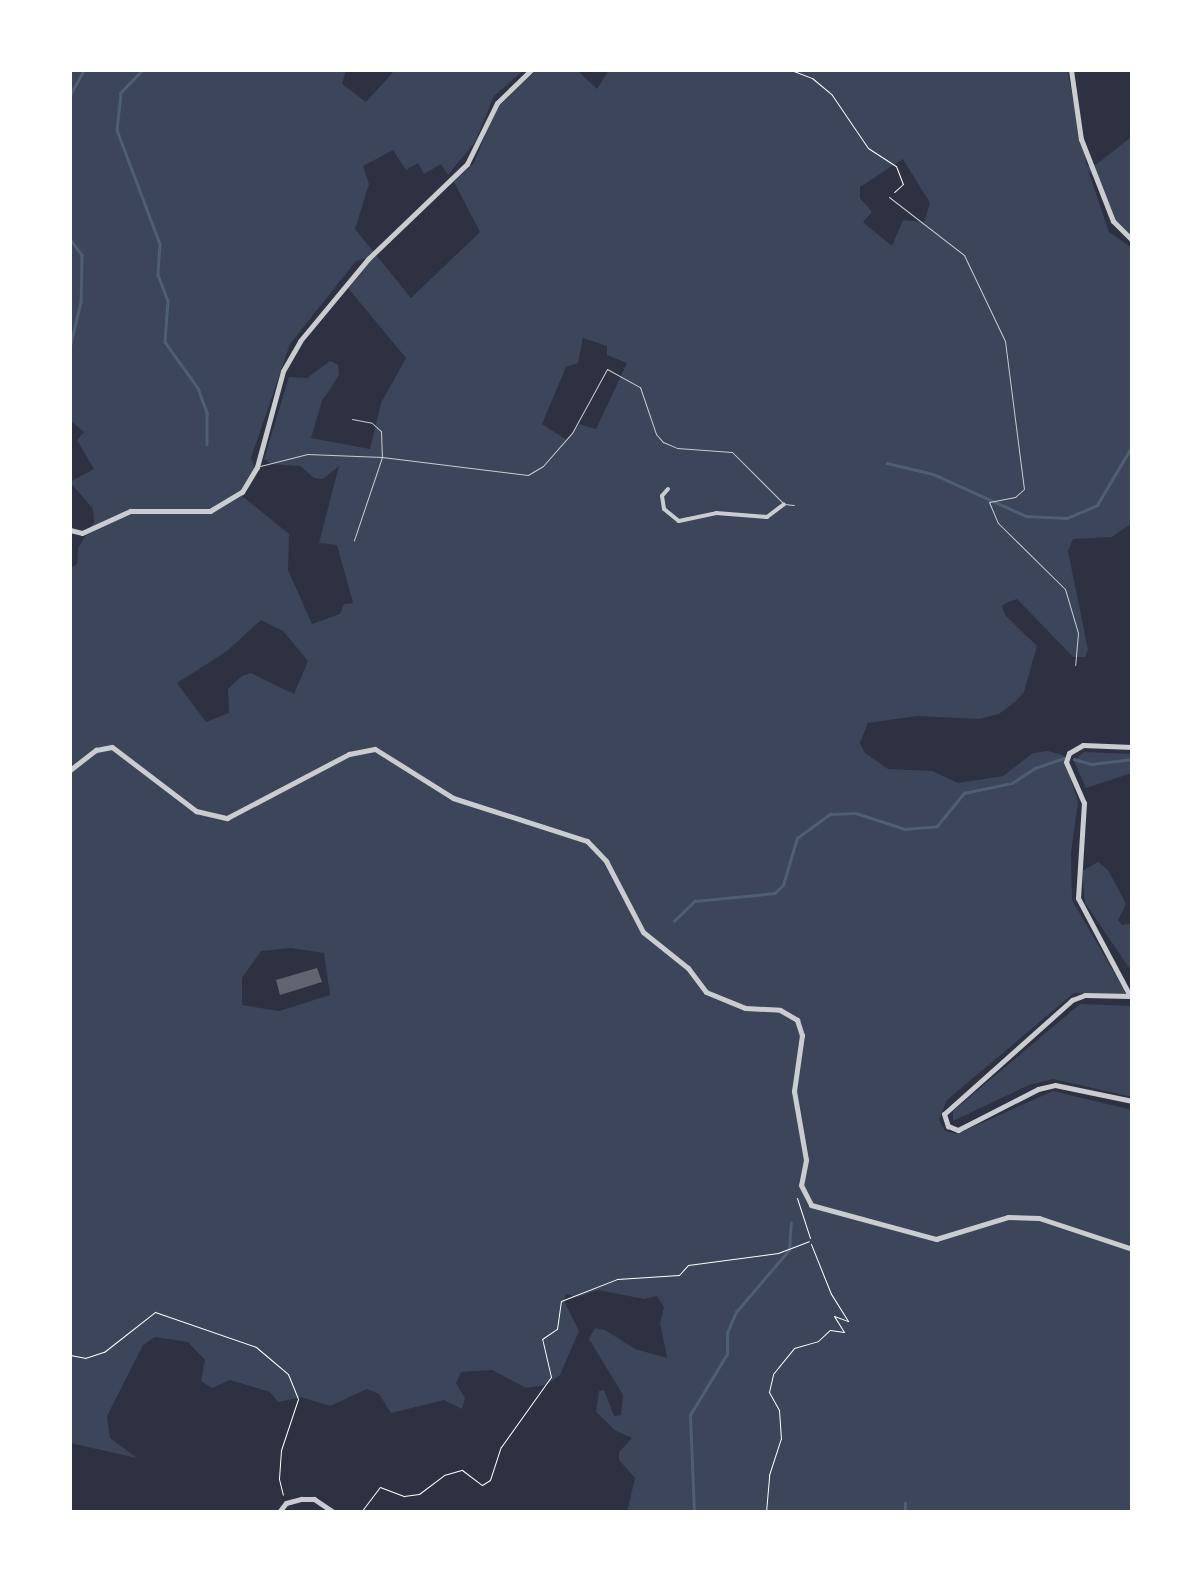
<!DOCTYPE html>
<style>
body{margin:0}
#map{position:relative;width:1202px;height:1582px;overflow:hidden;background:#2d3142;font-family:"Nunito Sans",sans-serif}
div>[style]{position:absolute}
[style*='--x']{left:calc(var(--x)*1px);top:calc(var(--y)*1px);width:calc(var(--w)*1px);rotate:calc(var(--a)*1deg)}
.green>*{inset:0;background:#3c4559}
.stream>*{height:2.5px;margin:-1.25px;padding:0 1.25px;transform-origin:1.25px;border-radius:1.25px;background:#4f5d75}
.building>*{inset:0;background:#626471}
.path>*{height:1px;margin:-0.5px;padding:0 0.5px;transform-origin:0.5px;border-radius:0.5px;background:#fff}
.service>*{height:1px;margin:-0.5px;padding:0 0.5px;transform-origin:0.5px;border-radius:0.5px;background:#caccd0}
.minor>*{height:4px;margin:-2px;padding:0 2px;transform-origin:2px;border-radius:2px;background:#caccd0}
.tertiary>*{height:5px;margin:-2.5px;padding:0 2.5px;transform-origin:2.5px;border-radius:2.5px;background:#caccd0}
span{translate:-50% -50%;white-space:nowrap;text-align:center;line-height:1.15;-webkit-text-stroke:8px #fff;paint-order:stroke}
.frame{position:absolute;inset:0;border:72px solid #fff;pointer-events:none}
</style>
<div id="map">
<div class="green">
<div style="clip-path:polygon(evenodd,70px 70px,346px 70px,342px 84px,366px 102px,395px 70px,524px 70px,494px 96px,475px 142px,448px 175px,441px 164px,424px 174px,418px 163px,406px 170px,393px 150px,363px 166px,369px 184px,355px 229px,411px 298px,480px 232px,454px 182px,474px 163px,495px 110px,536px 70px,577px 70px,597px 89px,609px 70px,1067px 70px,1087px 166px,1097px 164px,1130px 138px,1132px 122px,1132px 237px,1117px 227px,1100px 185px,1088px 170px,1109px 232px,1132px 248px,1131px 524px,1112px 537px,1073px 539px,1068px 551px,1088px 650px,1085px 657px,1073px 657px,1017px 599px,1008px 602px,1002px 606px,1005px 615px,1037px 646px,1024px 692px,1016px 701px,999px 714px,979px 719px,917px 716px,868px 723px,860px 743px,865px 753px,888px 769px,932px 771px,958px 783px,1003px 776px,1033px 753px,1048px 751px,1063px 755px,1078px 802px,1071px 853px,1072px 900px,1127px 995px,1074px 993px,947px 1100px,939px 1120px,945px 1131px,957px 1134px,1053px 1091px,1132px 1110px,1132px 1512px,627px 1512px,635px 1478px,619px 1460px,619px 1452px,632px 1438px,616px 1431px,596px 1412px,599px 1391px,604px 1390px,614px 1416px,621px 1415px,623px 1395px,589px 1339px,595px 1328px,605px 1330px,635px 1349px,667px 1358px,660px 1323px,664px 1307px,657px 1296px,644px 1299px,598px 1290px,578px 1297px,566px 1294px,564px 1301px,579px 1331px,560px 1375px,546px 1385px,526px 1388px,492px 1370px,461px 1372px,456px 1383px,465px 1398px,462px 1409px,444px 1400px,391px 1413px,379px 1394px,367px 1389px,330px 1406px,301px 1397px,278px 1402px,270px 1392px,230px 1380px,212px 1388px,201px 1381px,205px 1360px,188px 1342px,155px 1337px,143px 1345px,107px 1416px,110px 1438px,137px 1458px,70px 1443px,70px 569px,77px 564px,78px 548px,94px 522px,93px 509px,70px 482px,94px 469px,77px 440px,84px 432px,70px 420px,70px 70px,903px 159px,930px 203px,924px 222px,903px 220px,892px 246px,863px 222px,872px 212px,860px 198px,860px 187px,903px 159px,70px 70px,374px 256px,348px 288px,406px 358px,381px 403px,370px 449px,311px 438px,322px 401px,339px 375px,338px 365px,330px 361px,307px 378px,289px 377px,264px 459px,272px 464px,300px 466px,314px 478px,323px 479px,339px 466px,319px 543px,337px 545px,353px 603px,344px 604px,340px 614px,312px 624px,288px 570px,289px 534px,241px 495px,256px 473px,251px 458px,290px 344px,356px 261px,374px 256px,70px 70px,583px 338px,607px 346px,607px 355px,627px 363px,596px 429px,579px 424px,567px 440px,542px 424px,566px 367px,578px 363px,583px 338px,70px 70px,261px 620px,283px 631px,308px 661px,294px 694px,251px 673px,242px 676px,228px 689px,229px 713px,206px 722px,177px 683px,227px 651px,261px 620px,70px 70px,291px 948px,324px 953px,330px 995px,279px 1011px,242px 1005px,242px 978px,261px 951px,291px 948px)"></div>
<div style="clip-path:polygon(1084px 752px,1132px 754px,1132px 773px,1086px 788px,1074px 761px)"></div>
<div style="clip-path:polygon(1098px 862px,1108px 870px,1126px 904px,1118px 920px,1122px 925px,1132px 923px,1132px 972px,1085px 903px,1082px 871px)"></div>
<div style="clip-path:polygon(1080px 1004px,1132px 1006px,1132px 1097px,1053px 1079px,1029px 1085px,953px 1121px,953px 1111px)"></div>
</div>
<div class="stream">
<div style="--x:143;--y:70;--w:32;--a:134"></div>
<div style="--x:121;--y:93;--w:37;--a:96"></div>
<div style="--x:117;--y:130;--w:122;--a:69.3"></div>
<div style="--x:160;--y:244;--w:31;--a:94"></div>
<div style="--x:158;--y:275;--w:28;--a:69"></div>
<div style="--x:168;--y:301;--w:41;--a:94.2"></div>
<div style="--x:165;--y:342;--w:57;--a:54.3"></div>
<div style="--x:198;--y:388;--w:27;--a:70"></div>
<div style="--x:207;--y:413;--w:31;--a:90"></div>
<div style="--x:70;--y:95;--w:29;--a:-61"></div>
<div style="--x:70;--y:239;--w:20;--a:53"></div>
<div style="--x:82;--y:255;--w:47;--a:91.2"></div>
<div style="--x:81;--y:302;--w:47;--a:103.4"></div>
<div style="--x:887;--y:463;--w:47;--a:13.4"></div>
<div style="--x:933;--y:474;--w:102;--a:24.3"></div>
<div style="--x:1026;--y:516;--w:41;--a:2.8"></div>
<div style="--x:1067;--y:518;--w:33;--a:-23"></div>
<div style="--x:1097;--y:505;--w:69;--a:-59.3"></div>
<div style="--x:1074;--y:759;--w:19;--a:16"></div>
<div style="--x:1092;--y:764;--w:40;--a:-7.1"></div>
<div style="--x:674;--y:921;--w:29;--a:-44"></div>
<div style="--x:695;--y:901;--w:80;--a:-5.7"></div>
<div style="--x:775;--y:893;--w:11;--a:-45"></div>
<div style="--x:783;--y:885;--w:49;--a:-73.4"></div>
<div style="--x:797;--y:838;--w:41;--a:-36"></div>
<div style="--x:830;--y:814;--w:26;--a:-2"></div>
<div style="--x:856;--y:813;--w:52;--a:18.1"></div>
<div style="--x:905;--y:829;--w:32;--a:-5"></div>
<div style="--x:937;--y:826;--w:43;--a:-50.7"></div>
<div style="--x:964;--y:793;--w:49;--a:-11.8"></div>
<div style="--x:1012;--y:783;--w:27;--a:-33"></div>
<div style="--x:1035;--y:768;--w:31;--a:-19"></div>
<div style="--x:694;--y:1512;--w:97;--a:-92.4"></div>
<div style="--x:690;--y:1415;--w:71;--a:-58.8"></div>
<div style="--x:727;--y:1354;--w:21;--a:-90"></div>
<div style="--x:727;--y:1333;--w:23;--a:-67"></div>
<div style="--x:736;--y:1312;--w:82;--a:-49.5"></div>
<div style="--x:789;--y:1250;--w:27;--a:-86"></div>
<div style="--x:905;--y:1512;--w:9;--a:-90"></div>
</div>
<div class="building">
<div style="clip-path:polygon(317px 968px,322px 982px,280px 995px,276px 980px)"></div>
</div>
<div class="path">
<div style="--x:791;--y:70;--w:22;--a:21"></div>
<div style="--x:812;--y:78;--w:26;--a:40"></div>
<div style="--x:832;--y:95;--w:64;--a:55.8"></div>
<div style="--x:868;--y:148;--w:33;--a:33"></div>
<div style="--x:896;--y:166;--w:19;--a:69"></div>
<div style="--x:903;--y:184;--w:12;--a:138"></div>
<div style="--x:797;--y:1198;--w:42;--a:72"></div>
<div style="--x:70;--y:1355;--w:15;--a:11"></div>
<div style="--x:85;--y:1358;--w:20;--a:-18"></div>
<div style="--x:104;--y:1352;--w:65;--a:-38.1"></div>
<div style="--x:155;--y:1312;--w:107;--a:19.1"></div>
<div style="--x:256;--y:1347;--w:42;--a:40.2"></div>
<div style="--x:288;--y:1374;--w:27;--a:68"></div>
<div style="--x:298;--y:1399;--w:54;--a:108.4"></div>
<div style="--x:281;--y:1450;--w:29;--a:94"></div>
<div style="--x:279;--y:1479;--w:16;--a:76"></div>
<div style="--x:361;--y:1512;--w:31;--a:-53"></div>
<div style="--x:380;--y:1487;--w:26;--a:21"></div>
<div style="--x:404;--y:1496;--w:15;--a:-8"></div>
<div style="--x:419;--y:1494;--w:31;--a:-37"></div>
<div style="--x:444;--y:1475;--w:19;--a:-16"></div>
<div style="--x:462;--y:1470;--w:25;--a:37"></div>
<div style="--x:482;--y:1485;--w:9;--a:-32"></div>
<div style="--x:490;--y:1480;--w:35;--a:-72"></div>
<div style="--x:501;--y:1447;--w:86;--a:-54.5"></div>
<div style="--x:551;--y:1377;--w:39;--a:-103"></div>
<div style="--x:542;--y:1339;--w:18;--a:-34"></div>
<div style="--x:557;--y:1329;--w:28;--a:-82"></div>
<div style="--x:561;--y:1301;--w:60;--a:-21.4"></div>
<div style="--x:617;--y:1279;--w:62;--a:-3.7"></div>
<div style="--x:679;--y:1275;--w:13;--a:-48"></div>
<div style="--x:688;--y:1265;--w:91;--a:-7.6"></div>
<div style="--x:778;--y:1253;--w:33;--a:-21"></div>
<div style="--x:766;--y:1512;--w:37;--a:-85"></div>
<div style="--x:769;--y:1475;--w:38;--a:-72"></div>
<div style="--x:781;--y:1439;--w:29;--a:-94"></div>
<div style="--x:779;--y:1410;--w:21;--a:-119"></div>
<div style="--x:769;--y:1392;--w:18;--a:-77"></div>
<div style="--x:773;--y:1374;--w:33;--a:-51"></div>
<div style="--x:794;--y:1348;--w:25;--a:-16"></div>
<div style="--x:818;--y:1341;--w:16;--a:-43"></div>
<div style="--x:830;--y:1330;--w:14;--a:8"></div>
<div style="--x:844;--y:1332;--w:19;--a:-122"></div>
<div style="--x:834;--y:1316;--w:15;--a:20"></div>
<div style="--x:848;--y:1321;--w:32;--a:-122"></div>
<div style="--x:831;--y:1294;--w:54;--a:-111.8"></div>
</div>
<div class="service">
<div style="--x:889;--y:197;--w:95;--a:37.7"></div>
<div style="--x:964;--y:255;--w:95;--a:64.5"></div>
<div style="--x:1005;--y:341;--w:149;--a:82.7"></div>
<div style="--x:1024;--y:489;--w:12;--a:138"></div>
<div style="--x:1015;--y:497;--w:26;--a:169"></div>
<div style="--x:989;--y:502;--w:23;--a:67"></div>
<div style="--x:998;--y:523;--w:94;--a:44.6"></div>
<div style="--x:1065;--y:589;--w:46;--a:73.5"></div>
<div style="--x:1078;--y:633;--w:32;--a:95"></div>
<div style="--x:352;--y:419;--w:20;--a:11"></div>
<div style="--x:372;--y:423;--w:12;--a:42"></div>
<div style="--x:381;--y:431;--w:26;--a:88"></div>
<div style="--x:382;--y:457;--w:147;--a:7"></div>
<div style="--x:528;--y:475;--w:17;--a:-31"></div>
<div style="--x:543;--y:466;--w:44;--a:-48.7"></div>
<div style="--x:572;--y:433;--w:73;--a:-61.3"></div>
<div style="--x:607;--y:369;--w:38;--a:29"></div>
<div style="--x:640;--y:387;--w:50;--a:71.2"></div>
<div style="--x:656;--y:434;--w:11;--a:49"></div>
<div style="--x:663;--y:442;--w:15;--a:23"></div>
<div style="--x:677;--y:448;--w:55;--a:4.2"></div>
<div style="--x:732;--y:452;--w:74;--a:45"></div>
<div style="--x:784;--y:504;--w:10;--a:6"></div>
<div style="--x:260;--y:466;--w:49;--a:-14.3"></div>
<div style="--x:307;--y:454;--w:75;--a:2.3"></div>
<div style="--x:382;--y:457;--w:88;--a:108.6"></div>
</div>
<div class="minor">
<div style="--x:668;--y:489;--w:9;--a:131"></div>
<div style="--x:662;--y:496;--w:13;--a:81"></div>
<div style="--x:664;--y:509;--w:19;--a:39"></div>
<div style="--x:679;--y:521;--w:38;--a:-12"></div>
<div style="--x:716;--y:513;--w:51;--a:4.5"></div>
<div style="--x:767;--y:517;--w:21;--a:-37"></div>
</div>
<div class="tertiary">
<div style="--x:1071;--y:70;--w:70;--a:81.8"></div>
<div style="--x:1081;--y:139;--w:88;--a:68.7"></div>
<div style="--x:1113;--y:221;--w:27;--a:45"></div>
<div style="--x:70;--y:530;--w:12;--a:14"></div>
<div style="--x:82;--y:533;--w:53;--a:-24.6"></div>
<div style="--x:130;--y:511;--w:80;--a:0"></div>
<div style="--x:210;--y:511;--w:37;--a:-31"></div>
<div style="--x:242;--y:492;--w:29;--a:-59"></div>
<div style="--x:257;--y:467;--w:99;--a:-74.8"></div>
<div style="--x:283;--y:371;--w:34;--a:-60"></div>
<div style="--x:300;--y:341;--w:107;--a:-50.3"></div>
<div style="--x:368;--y:259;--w:137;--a:-43.8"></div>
<div style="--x:467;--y:164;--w:68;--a:-63.8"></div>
<div style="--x:497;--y:103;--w:47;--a:-44.1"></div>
<div style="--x:1132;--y:747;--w:49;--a:-177.7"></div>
<div style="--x:1083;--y:745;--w:16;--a:150"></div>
<div style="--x:1069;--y:753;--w:9;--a:108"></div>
<div style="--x:1066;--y:762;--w:45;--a:66.3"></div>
<div style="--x:1084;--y:803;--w:95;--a:93.6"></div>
<div style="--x:1078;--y:898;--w:111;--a:62"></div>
<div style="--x:1130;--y:996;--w:45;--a:-178.7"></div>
<div style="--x:1085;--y:995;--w:14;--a:159"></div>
<div style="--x:1072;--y:1000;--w:171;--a:138.3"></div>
<div style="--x:944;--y:1114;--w:13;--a:72"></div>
<div style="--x:948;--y:1126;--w:11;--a:22"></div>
<div style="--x:958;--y:1130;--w:90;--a:-27.1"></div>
<div style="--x:1038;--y:1089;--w:17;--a:-13"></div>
<div style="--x:1055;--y:1085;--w:79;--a:11.7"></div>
<div style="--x:70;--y:770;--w:33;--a:-38"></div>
<div style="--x:96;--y:750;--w:16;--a:-11"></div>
<div style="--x:112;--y:747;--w:106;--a:37.3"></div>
<div style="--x:196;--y:811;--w:32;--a:13"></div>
<div style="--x:227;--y:818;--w:138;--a:-27.7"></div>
<div style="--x:349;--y:754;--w:26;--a:-11"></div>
<div style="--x:375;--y:749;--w:92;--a:32.1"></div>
<div style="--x:453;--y:798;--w:141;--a:17.8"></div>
<div style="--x:587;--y:841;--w:28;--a:46"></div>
<div style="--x:606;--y:861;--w:80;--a:62.5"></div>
<div style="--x:643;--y:932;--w:58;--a:38.7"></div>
<div style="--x:688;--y:968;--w:30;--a:53"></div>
<div style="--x:706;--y:992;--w:42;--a:22.3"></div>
<div style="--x:745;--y:1008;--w:35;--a:3"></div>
<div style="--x:780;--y:1010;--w:20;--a:30"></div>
<div style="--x:797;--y:1020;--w:16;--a:72"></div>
<div style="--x:802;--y:1035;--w:57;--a:98.1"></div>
<div style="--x:794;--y:1091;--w:70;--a:80.1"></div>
<div style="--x:806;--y:1160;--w:25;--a:101"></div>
<div style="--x:801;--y:1185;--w:22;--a:63"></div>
<div style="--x:811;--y:1205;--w:130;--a:15.2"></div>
<div style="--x:936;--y:1239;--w:75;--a:-17"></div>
<div style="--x:1008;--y:1217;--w:31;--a:2"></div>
<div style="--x:1039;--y:1218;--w:98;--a:18.4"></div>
<div style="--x:279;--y:1512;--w:11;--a:-52"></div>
<div style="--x:286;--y:1503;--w:16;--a:-15"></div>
<div style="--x:301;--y:1499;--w:13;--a:0"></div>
<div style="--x:314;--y:1499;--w:23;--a:34"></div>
</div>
<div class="frame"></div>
</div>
